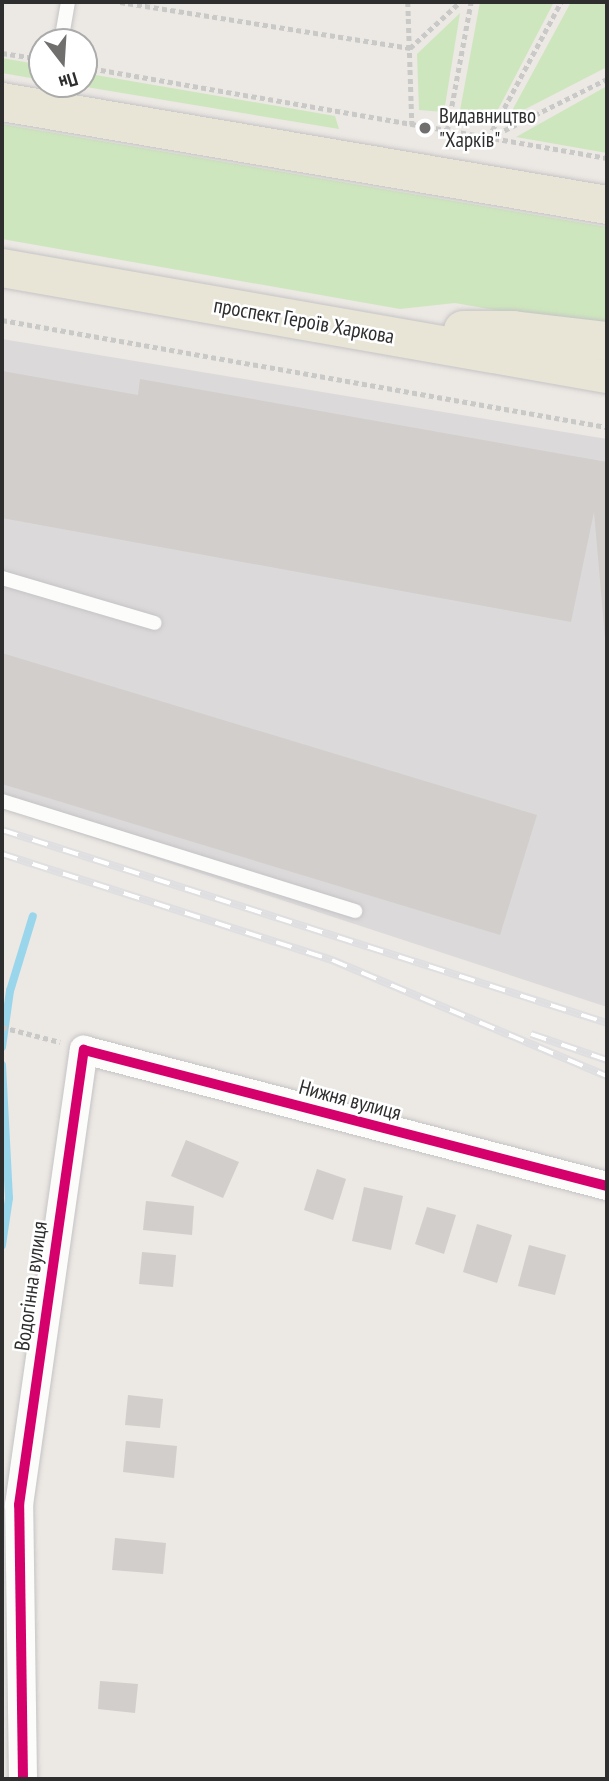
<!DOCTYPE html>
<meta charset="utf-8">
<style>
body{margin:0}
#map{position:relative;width:609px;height:1781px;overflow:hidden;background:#ece8e4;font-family:"PT Sans Narrow",sans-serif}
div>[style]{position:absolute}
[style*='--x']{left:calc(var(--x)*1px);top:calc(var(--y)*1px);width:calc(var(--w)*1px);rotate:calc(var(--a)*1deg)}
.industrial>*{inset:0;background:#dcd9db}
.green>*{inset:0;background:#cee6be}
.stream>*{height:8px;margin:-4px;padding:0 4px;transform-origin:4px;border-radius:4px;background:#99d6ec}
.building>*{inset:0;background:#d1cecb}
.path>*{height:4.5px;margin-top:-2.25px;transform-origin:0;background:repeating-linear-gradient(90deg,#c9c9c8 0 5px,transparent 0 8.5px)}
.roads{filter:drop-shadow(0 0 2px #c5c4c5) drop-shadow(0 0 2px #c5c4c5)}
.service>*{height:14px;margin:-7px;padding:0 7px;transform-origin:7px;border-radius:7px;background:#fcfcfb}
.minor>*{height:28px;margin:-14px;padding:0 14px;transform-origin:14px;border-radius:14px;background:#fcfcfb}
.primary>*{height:38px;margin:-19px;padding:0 19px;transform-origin:19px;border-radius:19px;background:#e8e4d6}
.rail>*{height:8px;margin-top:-4px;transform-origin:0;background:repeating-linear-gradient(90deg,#fff 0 16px,#dfdfe1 0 32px);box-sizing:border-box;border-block:2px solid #dfdfe1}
.cycleway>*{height:10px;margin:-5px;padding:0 5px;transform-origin:5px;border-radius:5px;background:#d6006c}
.dots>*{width:19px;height:19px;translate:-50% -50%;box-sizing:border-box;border:4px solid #fff;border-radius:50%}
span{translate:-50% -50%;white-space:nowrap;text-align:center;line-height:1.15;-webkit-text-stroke:5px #fff;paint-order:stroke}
.poi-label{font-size:21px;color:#2e2e2e}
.left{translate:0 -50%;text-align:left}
.street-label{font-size:21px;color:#2e2e2e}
.frame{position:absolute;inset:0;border:4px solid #2e2e2e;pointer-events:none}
.north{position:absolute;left:28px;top:28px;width:70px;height:70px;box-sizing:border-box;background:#fff;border:2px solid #ababab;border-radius:50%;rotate:163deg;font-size:19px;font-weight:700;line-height:28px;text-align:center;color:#2e2e2e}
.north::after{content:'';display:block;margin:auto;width:24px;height:32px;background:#706f6e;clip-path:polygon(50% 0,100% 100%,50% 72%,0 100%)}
</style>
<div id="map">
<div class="industrial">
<div style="clip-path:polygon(2px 339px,607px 439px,607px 1007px,2px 808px)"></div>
</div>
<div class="green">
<div style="clip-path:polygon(480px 2px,554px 2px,492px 121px,459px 116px)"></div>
<div style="clip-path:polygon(571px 2px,607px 2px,607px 67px,508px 118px)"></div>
<div style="clip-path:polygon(460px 13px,444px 112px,419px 110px,417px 54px)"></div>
<div style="clip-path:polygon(2px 58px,42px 65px,42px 80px,2px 73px)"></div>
<div style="clip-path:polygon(84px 73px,335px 116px,339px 129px,68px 84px,84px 84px)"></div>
<div style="clip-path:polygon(607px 86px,607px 153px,516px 137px)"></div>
<div style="clip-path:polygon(2px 124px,607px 227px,607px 330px,455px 303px,400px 309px,2px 239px)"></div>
</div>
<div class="stream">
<div style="--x:2;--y:1047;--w:57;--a:-81.9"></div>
<div style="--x:10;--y:991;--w:78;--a:-73"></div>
<div style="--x:2;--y:1065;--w:133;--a:87"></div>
<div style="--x:9;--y:1198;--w:48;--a:98.5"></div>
</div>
<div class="building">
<div style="clip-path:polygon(2px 371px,138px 395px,140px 379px,607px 462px,607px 661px,594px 512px,571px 622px,2px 518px)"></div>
<div style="clip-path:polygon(2px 653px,537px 815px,500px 935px,2px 784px)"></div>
<div style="clip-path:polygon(186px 1140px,239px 1162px,223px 1198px,171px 1176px)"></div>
<div style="clip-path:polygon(317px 1169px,346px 1179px,333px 1220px,304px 1210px)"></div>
<div style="clip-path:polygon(364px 1187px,403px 1196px,391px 1250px,352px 1241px)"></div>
<div style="clip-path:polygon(146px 1201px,194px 1206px,192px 1235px,143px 1230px)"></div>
<div style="clip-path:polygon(427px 1207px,456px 1215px,444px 1254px,415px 1244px)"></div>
<div style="clip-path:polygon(477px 1224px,512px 1235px,497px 1283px,463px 1272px)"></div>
<div style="clip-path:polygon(529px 1245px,566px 1255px,555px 1295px,518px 1286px)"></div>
<div style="clip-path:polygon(142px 1252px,176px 1255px,173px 1287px,139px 1284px)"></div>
<div style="clip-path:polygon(128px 1395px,163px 1399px,160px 1428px,125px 1425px)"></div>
<div style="clip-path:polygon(126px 1441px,177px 1446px,174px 1478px,123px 1472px)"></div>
<div style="clip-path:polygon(115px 1538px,166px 1543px,163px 1574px,112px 1570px)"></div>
<div style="clip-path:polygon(100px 1681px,138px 1684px,135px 1713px,98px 1709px)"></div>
</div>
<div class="path">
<div style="--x:120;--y:2;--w:294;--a:9"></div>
<div style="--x:410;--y:48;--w:68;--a:-42.6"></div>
<div style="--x:408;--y:2;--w:123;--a:88.1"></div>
<div style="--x:2;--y:53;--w:40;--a:8.5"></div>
<div style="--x:84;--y:67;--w:531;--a:9.87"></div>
<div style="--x:447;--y:131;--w:131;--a:-79.5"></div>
<div style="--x:488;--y:138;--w:154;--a:-61.8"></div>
<div style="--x:489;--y:138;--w:132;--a:-26.6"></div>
<div style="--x:2;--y:320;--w:614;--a:10.03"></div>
<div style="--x:2;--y:1027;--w:60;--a:14.5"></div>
</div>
<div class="roads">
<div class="service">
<div style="--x:61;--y:42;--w:41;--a:-80.1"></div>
<div style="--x:48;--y:108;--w:25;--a:-78"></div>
<div style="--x:2;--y:578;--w:159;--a:16.4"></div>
<div style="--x:2;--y:801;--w:370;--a:17.3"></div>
</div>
<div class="minor">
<div style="--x:23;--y:1779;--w:274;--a:-90.8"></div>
<div style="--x:19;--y:1505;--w:460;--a:-81.9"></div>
<div style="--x:84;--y:1050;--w:540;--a:14.58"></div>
</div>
<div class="primary">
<div style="--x:2;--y:102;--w:614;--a:9.66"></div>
<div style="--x:2;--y:268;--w:614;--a:9.94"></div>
<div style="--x:463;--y:330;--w:50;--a:0"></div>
<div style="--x:513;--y:330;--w:95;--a:6.7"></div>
</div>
</div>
<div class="rail">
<div style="--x:2;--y:830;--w:635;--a:17.69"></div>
<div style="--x:2;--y:854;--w:347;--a:17.8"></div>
<div style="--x:332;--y:960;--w:298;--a:22.9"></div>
<div style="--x:531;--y:1034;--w:80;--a:18.9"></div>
</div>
<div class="cycleway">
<div style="--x:23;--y:1779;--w:274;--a:-90.8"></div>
<div style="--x:19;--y:1505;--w:460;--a:-81.9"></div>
<div style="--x:84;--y:1050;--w:540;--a:14.58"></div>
</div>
<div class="dots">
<div style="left:425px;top:128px;background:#706f6e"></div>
</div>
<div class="poi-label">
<span class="left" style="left:439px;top:128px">Видавництво<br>"Харків"</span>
</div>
<div class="street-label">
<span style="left:304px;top:321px;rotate:10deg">проспект Героїв Харкова</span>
<span style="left:350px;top:1100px;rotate:15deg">Нижня вулиця</span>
<span style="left:31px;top:1286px;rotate:-82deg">Водогінна вулиця</span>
</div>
<div class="frame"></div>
<div class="north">Пн</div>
</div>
